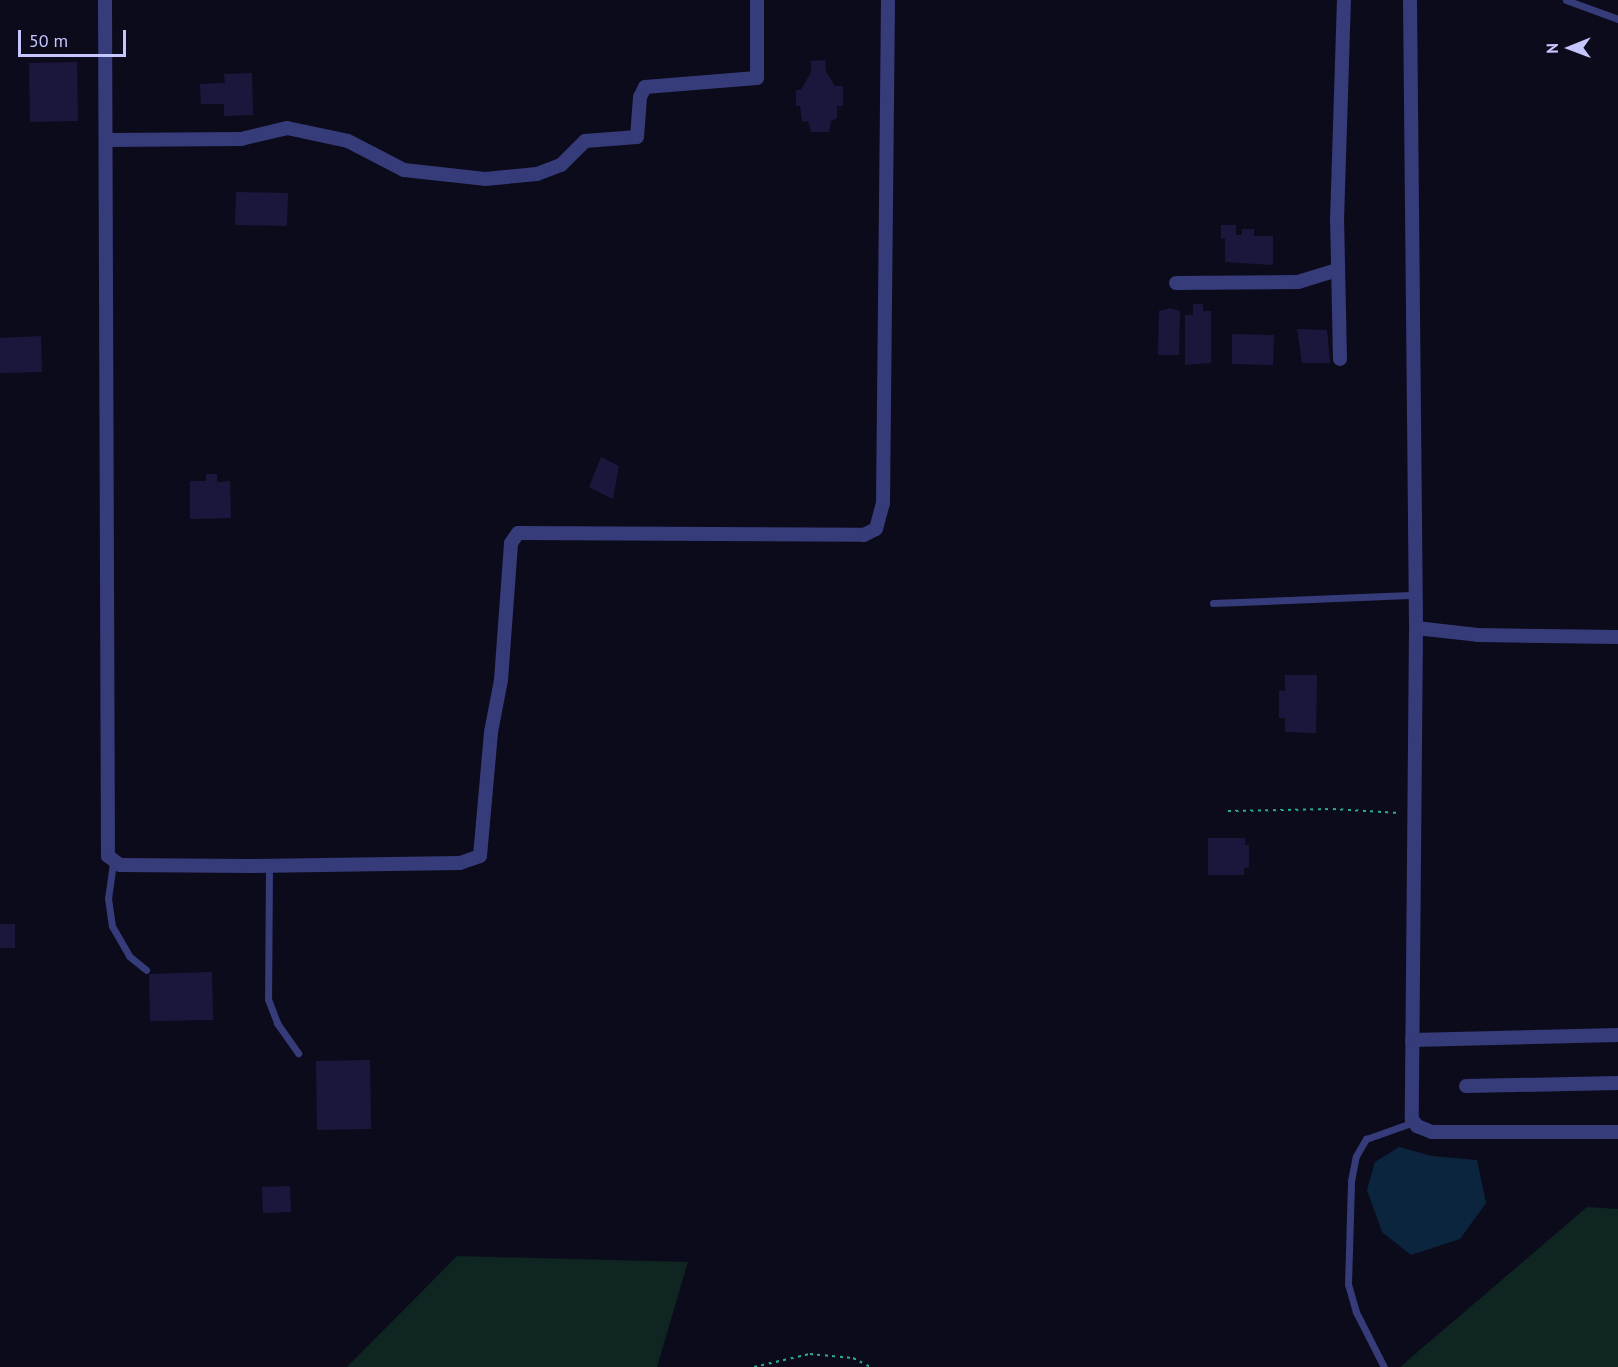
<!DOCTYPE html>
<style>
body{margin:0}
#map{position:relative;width:1618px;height:1367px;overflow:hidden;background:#0c0b1b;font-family:"PT Sans",sans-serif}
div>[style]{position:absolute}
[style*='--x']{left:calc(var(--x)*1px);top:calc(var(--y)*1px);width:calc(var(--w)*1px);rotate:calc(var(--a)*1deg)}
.green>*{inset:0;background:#0e2521}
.water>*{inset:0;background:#0c253e}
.building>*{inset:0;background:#1b173c}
.path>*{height:2px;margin-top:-1px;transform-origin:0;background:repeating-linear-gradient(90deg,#2dab95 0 3px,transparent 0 7.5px)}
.service>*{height:7px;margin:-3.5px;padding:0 3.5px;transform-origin:3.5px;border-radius:3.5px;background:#363b7a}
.minor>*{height:14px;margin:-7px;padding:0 7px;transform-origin:7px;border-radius:7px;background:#363b7a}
span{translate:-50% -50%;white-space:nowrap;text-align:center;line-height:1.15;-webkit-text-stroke:5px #0c0b1b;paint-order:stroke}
.north{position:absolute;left:1540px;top:18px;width:60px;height:60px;-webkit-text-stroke:4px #0c0b1b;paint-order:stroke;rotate:269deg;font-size:16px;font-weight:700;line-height:24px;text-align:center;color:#c6c6fe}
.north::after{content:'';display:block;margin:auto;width:21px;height:27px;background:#c6c6fe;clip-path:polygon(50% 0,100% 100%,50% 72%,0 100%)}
.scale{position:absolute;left:18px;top:30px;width:108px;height:27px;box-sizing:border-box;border:3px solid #c6c6fe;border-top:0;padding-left:8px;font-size:18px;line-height:21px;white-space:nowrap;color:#c6c6fe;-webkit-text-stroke:4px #0c0b1b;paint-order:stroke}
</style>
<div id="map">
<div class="green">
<div style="clip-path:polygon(1587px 1207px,1618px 1209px,1618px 1367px,1400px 1367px)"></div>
<div style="clip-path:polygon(457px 1256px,688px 1262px,657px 1367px,347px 1367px)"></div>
</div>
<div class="water">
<div style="clip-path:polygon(1399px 1147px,1432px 1156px,1477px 1160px,1486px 1203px,1460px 1239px,1411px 1255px,1382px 1232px,1367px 1190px,1375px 1162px)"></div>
</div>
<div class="building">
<div style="clip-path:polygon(825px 60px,826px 72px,835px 86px,843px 86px,843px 106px,837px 106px,837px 118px,831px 121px,829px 132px,811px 132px,808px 121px,802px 122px,800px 106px,796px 106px,796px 90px,801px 90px,811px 72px,811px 61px)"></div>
<div style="clip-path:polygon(77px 62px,78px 121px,30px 122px,29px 63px)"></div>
<div style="clip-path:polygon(252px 73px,253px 115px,224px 116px,224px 104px,201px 104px,200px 84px,225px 83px,224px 74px)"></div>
<div style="clip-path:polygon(236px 192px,288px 193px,287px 226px,235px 225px)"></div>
<div style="clip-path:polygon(1221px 225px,1236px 225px,1236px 235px,1242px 235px,1242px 229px,1254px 229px,1254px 236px,1273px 236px,1273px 265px,1225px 262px,1225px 238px,1221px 239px)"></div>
<div style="clip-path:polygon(1193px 304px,1203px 304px,1203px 311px,1211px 311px,1211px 363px,1185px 365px,1185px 315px,1193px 315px)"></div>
<div style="clip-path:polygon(1170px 308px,1180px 311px,1179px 355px,1158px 355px,1159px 311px)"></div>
<div style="clip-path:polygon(1297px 329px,1327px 330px,1330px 363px,1302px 363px)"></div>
<div style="clip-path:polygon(1232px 334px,1274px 335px,1273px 365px,1232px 364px)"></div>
<div style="clip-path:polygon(41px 336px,42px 372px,0 373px,0 338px)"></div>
<div style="clip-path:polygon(601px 457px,619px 466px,613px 499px,589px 487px)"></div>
<div style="clip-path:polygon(206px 474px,217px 474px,217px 482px,230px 481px,231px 518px,190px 519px,190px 481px,206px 481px)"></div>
<div style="clip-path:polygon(1285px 675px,1317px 675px,1316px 733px,1285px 732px,1285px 718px,1279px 718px,1279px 690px,1285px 691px)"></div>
<div style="clip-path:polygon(1208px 838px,1245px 838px,1245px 845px,1249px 845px,1249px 867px,1244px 868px,1244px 875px,1208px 875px)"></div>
<div style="clip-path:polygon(0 924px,15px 924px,15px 948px,0 948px)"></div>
<div style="clip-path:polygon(212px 972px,213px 1020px,150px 1021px,149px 974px)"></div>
<div style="clip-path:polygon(370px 1060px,371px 1129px,317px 1130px,316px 1061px)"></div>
<div style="clip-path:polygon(290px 1186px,291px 1212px,263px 1213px,262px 1187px)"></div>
</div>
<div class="path">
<div style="--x:1228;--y:811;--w:105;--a:-1.1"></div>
<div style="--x:1333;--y:809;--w:66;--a:3.5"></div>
<div style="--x:754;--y:1367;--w:57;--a:-13.1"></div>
<div style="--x:810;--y:1354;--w:43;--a:5.3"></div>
<div style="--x:853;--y:1358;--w:20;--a:27"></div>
</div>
<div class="service">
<div style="--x:1566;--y:0;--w:55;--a:20.1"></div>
<div style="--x:1213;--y:603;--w:203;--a:-2.3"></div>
<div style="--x:113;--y:863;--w:35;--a:98"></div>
<div style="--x:108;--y:898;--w:28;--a:82"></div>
<div style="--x:112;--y:926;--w:34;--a:60"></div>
<div style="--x:129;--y:956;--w:22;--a:39"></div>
<div style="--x:269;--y:866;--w:133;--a:90.4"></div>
<div style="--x:268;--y:999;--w:26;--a:69"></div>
<div style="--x:277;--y:1023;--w:37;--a:55"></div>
<div style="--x:1384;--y:1367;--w:62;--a:-117"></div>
<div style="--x:1356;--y:1312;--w:29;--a:-106"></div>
<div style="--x:1348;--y:1284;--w:103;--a:-88.3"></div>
<div style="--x:1351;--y:1181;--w:25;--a:-79"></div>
<div style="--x:1356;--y:1156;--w:20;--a:-60"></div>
<div style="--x:1366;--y:1139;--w:51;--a:-19.5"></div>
</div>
<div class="minor">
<div style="--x:105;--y:0;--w:856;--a:89.8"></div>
<div style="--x:108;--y:856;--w:15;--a:37"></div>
<div style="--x:120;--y:865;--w:130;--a:0.4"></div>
<div style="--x:250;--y:866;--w:210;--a:-0.8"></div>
<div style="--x:460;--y:863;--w:21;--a:-19"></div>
<div style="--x:480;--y:856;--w:124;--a:-84.9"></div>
<div style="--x:491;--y:732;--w:53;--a:-79.1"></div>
<div style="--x:501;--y:680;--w:137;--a:-85.8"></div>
<div style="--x:511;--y:543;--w:12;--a:-55"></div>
<div style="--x:518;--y:533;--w:346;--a:0.3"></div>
<div style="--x:864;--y:535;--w:13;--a:-27"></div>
<div style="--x:876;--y:529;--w:27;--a:-75"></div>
<div style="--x:883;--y:503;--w:503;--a:-89.43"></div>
<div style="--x:1410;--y:0;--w:628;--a:89.45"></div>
<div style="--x:1416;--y:628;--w:491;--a:90.5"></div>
<div style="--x:1412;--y:1119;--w:9;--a:54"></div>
<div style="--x:1417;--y:1126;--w:16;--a:22"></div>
<div style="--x:1432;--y:1132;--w:186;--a:0"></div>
<div style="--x:107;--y:140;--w:134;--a:-0.4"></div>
<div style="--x:241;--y:139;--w:47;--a:-13.4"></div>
<div style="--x:287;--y:128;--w:62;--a:12"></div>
<div style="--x:348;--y:141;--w:63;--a:27.4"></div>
<div style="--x:404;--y:170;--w:81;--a:6.3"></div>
<div style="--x:485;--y:179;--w:52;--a:-5.5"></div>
<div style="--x:537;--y:174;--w:26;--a:-21"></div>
<div style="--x:561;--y:165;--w:34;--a:-45"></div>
<div style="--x:585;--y:141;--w:52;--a:-4.4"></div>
<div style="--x:637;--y:137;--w:40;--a:-85.7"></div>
<div style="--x:640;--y:97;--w:11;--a:-63"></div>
<div style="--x:645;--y:87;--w:112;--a:-4.6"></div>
<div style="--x:757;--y:78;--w:78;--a:-90"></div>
<div style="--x:1176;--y:283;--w:122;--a:-0.5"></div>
<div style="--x:1298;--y:282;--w:41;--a:-17.1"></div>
<div style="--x:1340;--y:359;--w:138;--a:-91.2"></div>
<div style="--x:1337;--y:221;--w:221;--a:-88.2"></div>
<div style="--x:1416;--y:628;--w:62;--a:6.4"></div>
<div style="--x:1478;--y:635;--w:140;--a:0.8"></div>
<div style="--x:1412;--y:1040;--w:206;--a:-1.4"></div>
<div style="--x:1466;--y:1086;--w:152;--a:-1.1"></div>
</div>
<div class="north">N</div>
<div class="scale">50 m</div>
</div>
